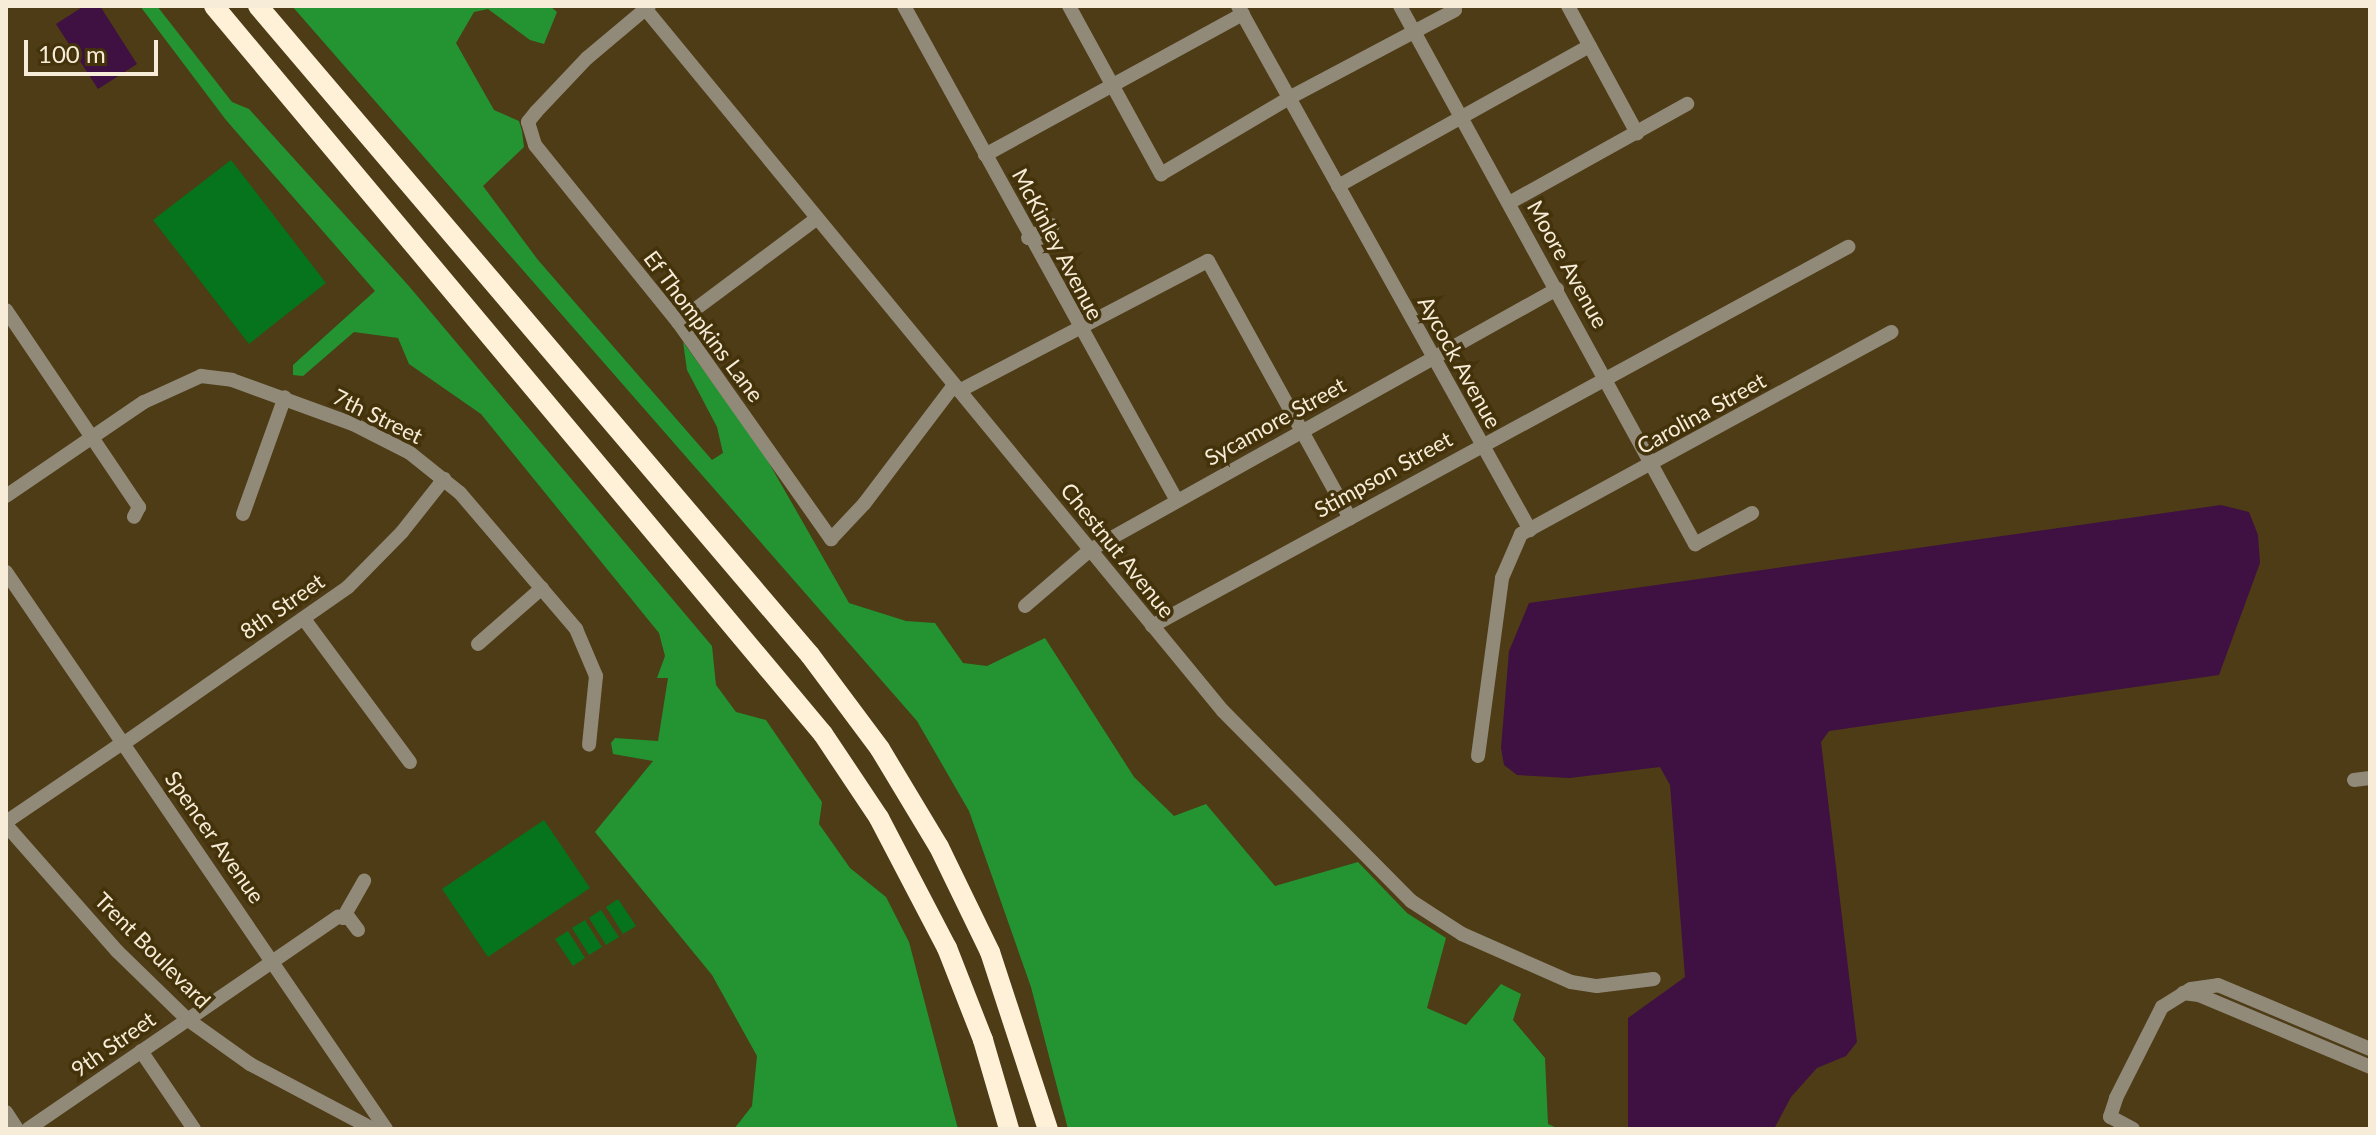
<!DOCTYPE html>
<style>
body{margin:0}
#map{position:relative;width:2376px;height:1135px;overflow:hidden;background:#4d3c16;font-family:Lato,sans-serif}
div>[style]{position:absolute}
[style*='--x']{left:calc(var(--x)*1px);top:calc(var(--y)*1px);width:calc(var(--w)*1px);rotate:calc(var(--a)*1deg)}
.green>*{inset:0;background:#05741c}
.forest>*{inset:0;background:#239431}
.water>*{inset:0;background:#3f1042}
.minor>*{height:14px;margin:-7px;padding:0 7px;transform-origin:7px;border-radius:7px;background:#928a79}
.highway>*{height:20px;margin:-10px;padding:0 10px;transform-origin:10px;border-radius:10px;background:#fef1d8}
span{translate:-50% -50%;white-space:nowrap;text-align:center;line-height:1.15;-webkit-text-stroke:7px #43320a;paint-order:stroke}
.street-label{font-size:22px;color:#f6ecd7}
.frame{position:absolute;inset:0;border:8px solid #f6ecd7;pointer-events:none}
.scale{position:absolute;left:24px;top:40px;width:134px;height:36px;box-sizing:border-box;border:4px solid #f6ecd7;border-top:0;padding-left:10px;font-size:24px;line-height:28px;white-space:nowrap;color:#f6ecd7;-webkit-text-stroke:6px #43320a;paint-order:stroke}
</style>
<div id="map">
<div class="green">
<div style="clip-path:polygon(231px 160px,326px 283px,249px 344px,153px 220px)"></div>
<div style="clip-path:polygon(544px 820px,590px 888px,488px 957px,442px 889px)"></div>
<div style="clip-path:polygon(618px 899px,636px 926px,623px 934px,606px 907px)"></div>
<div style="clip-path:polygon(601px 910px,619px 937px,606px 945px,589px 918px)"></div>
<div style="clip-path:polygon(585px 920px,602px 947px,589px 955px,572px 928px)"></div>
<div style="clip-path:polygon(568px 931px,585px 958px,573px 966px,555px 939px)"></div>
</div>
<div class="forest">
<div style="clip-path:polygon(140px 6px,157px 6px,232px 102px,249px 109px,408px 285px,712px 646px,716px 685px,736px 712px,766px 720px,822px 802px,819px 824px,850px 868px,886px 897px,909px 942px,958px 1129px,734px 1129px,752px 1106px,757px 1056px,712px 975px,595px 832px,653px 761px,613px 754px,611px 743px,615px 738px,658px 741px,668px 678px,657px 678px,665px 656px,659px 633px,481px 414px,409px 364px,398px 338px,354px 332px,303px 376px,293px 375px,293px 365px,375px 291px,226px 120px)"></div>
<div style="clip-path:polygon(292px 6px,550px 6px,557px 12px,544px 44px,530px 40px,488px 9px,474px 12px,456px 43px,494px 110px,519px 121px,522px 131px,524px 147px,483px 186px,538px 260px,712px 460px,723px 453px,717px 427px,687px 370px,683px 342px,761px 449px,849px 603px,906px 621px,935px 623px,963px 663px,987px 666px,1045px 638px,1134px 777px,1174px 816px,1206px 804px,1275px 886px,1358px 862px,1407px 913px,1446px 938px,1427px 1008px,1466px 1025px,1501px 984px,1521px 994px,1513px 1020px,1545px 1058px,1548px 1124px,1559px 1129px,1068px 1129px,1031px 987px,969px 811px,917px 721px)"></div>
</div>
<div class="water">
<div style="clip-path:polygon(84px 6px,100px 6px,137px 64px,98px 89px,56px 24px)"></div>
<div style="clip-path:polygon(2221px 505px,2249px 512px,2258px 535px,2260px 563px,2219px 675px,1829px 731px,1821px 742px,1857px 1042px,1846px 1056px,1817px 1068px,1791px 1097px,1774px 1129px,1628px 1129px,1628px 1018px,1685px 977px,1670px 785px,1660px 767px,1570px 778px,1517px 775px,1504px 765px,1501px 748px,1509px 651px,1529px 603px)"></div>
</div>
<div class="minor">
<div style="--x:643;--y:6;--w:913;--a:50.56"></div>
<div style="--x:1223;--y:711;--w:267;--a:45.3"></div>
<div style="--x:1411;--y:901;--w:61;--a:32.9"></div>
<div style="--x:1462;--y:934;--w:119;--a:23.8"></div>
<div style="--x:1571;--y:982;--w:26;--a:9"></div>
<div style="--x:1597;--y:986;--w:57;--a:-7"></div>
<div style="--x:649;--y:6;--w:81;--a:140"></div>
<div style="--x:587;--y:58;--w:74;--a:133.4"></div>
<div style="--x:536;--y:112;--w:13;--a:129"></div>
<div style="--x:528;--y:122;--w:24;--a:73"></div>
<div style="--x:535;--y:145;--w:228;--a:51.1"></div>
<div style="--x:678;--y:322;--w:266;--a:54.8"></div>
<div style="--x:831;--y:539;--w:48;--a:-46.7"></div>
<div style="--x:864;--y:504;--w:149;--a:-52.9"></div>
<div style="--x:904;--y:6;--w:565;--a:61.12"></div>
<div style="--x:1069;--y:6;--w:192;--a:61.3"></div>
<div style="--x:1161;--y:174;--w:149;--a:-30.7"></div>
<div style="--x:1289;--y:98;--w:188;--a:-27.9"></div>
<div style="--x:1238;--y:6;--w:600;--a:60.87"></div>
<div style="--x:1400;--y:6;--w:614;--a:61.26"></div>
<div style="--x:1695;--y:544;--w:65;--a:-28.5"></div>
<div style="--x:1568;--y:6;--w:145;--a:61.5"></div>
<div style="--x:985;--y:155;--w:294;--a:-28.7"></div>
<div style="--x:1338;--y:186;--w:288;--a:-29.1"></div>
<div style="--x:1509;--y:203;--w:204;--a:-29.1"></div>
<div style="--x:1028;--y:238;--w:28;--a:-27"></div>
<div style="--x:6;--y:310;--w:238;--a:56"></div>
<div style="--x:139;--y:507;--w:11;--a:117"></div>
<div style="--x:678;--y:322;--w:172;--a:-36.7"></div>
<div style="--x:959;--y:391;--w:281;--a:-27.6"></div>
<div style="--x:1208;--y:261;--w:294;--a:61.1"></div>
<div style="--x:6;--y:496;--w:167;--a:-34.3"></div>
<div style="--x:144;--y:402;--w:63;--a:-24.5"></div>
<div style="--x:201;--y:376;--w:31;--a:7"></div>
<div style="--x:232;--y:380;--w:129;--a:20"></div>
<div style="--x:353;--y:424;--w:64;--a:27"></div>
<div style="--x:410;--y:453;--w:64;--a:38.7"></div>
<div style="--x:460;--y:493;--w:179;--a:49.5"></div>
<div style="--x:576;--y:629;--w:51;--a:66.9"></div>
<div style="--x:596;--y:676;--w:69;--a:95.8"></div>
<div style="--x:243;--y:514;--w:124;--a:-70.3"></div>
<div style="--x:6;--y:572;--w:674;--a:55.7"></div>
<div style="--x:1025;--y:606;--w:86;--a:-40.7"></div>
<div style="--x:1090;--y:550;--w:535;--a:-29.2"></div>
<div style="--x:304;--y:619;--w:178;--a:53.5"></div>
<div style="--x:1152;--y:626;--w:793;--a:-28.57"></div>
<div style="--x:478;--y:644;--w:85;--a:-41.2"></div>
<div style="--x:123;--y:744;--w:274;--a:-34.9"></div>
<div style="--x:348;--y:587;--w:77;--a:-45.5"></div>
<div style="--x:402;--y:532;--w:68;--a:-51.6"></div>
<div style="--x:1478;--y:756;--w:180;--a:-82.3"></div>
<div style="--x:1502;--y:578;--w:48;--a:-66.6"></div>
<div style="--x:1521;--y:534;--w:422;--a:-28.6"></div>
<div style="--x:2354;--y:780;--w:16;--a:-7"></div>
<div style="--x:6;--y:822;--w:135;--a:-34.2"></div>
<div style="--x:6;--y:825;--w:168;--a:48.6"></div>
<div style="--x:117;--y:951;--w:98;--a:44.2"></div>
<div style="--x:187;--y:1019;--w:77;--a:35.5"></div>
<div style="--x:250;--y:1064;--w:139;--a:27.9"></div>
<div style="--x:343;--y:918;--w:43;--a:-60.4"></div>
<div style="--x:2183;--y:993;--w:16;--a:7"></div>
<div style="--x:2199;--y:995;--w:186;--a:22.8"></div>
<div style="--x:141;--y:1051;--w:94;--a:55.8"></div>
<div style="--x:6;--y:1112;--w:20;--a:57"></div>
<div style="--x:28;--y:1129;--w:376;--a:-34.4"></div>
<div style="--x:338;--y:917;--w:11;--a:5"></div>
<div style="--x:349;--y:918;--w:15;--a:53"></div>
<div style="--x:2133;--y:1129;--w:26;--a:-152"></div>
<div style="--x:2110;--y:1117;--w:20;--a:-72"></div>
<div style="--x:2116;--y:1098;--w:102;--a:-63.2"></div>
<div style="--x:2162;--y:1007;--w:34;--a:-32"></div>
<div style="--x:2191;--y:989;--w:27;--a:-8"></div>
<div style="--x:2218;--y:985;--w:165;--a:22.8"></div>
</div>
<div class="highway">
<div style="--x:214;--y:6;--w:949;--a:50.09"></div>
<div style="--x:823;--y:734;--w:101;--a:56.3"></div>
<div style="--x:879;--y:818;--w:147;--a:62.4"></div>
<div style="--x:947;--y:948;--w:99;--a:68.6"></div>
<div style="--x:983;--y:1040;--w:93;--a:73.7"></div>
<div style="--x:258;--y:6;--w:852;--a:49.62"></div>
<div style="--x:810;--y:655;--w:117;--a:53.3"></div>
<div style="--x:880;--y:749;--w:114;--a:59"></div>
<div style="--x:939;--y:847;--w:117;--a:64.1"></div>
<div style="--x:990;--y:952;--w:186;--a:71.9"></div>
</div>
<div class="street-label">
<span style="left:1058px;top:244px;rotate:62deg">McKinley Avenue</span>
<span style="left:1568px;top:264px;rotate:61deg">Moore Avenue</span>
<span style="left:704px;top:326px;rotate:53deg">Ef Thompkins Lane</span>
<span style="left:1460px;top:362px;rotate:61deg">Aycock Avenue</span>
<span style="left:1701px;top:413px;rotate:-29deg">Carolina Street</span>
<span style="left:378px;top:416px;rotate:26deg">7th Street</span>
<span style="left:1275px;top:421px;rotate:-29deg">Sycamore Street</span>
<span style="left:1383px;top:474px;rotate:-29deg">Stimpson Street</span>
<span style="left:1118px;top:550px;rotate:51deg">Chestnut Avenue</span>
<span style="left:282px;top:606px;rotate:-35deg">8th Street</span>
<span style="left:215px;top:837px;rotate:55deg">Spencer Avenue</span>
<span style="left:153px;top:950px;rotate:45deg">Trent Boulevard</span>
<span style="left:113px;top:1044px;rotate:-35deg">9th Street</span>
</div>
<div class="frame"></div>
<div class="scale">100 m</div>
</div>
